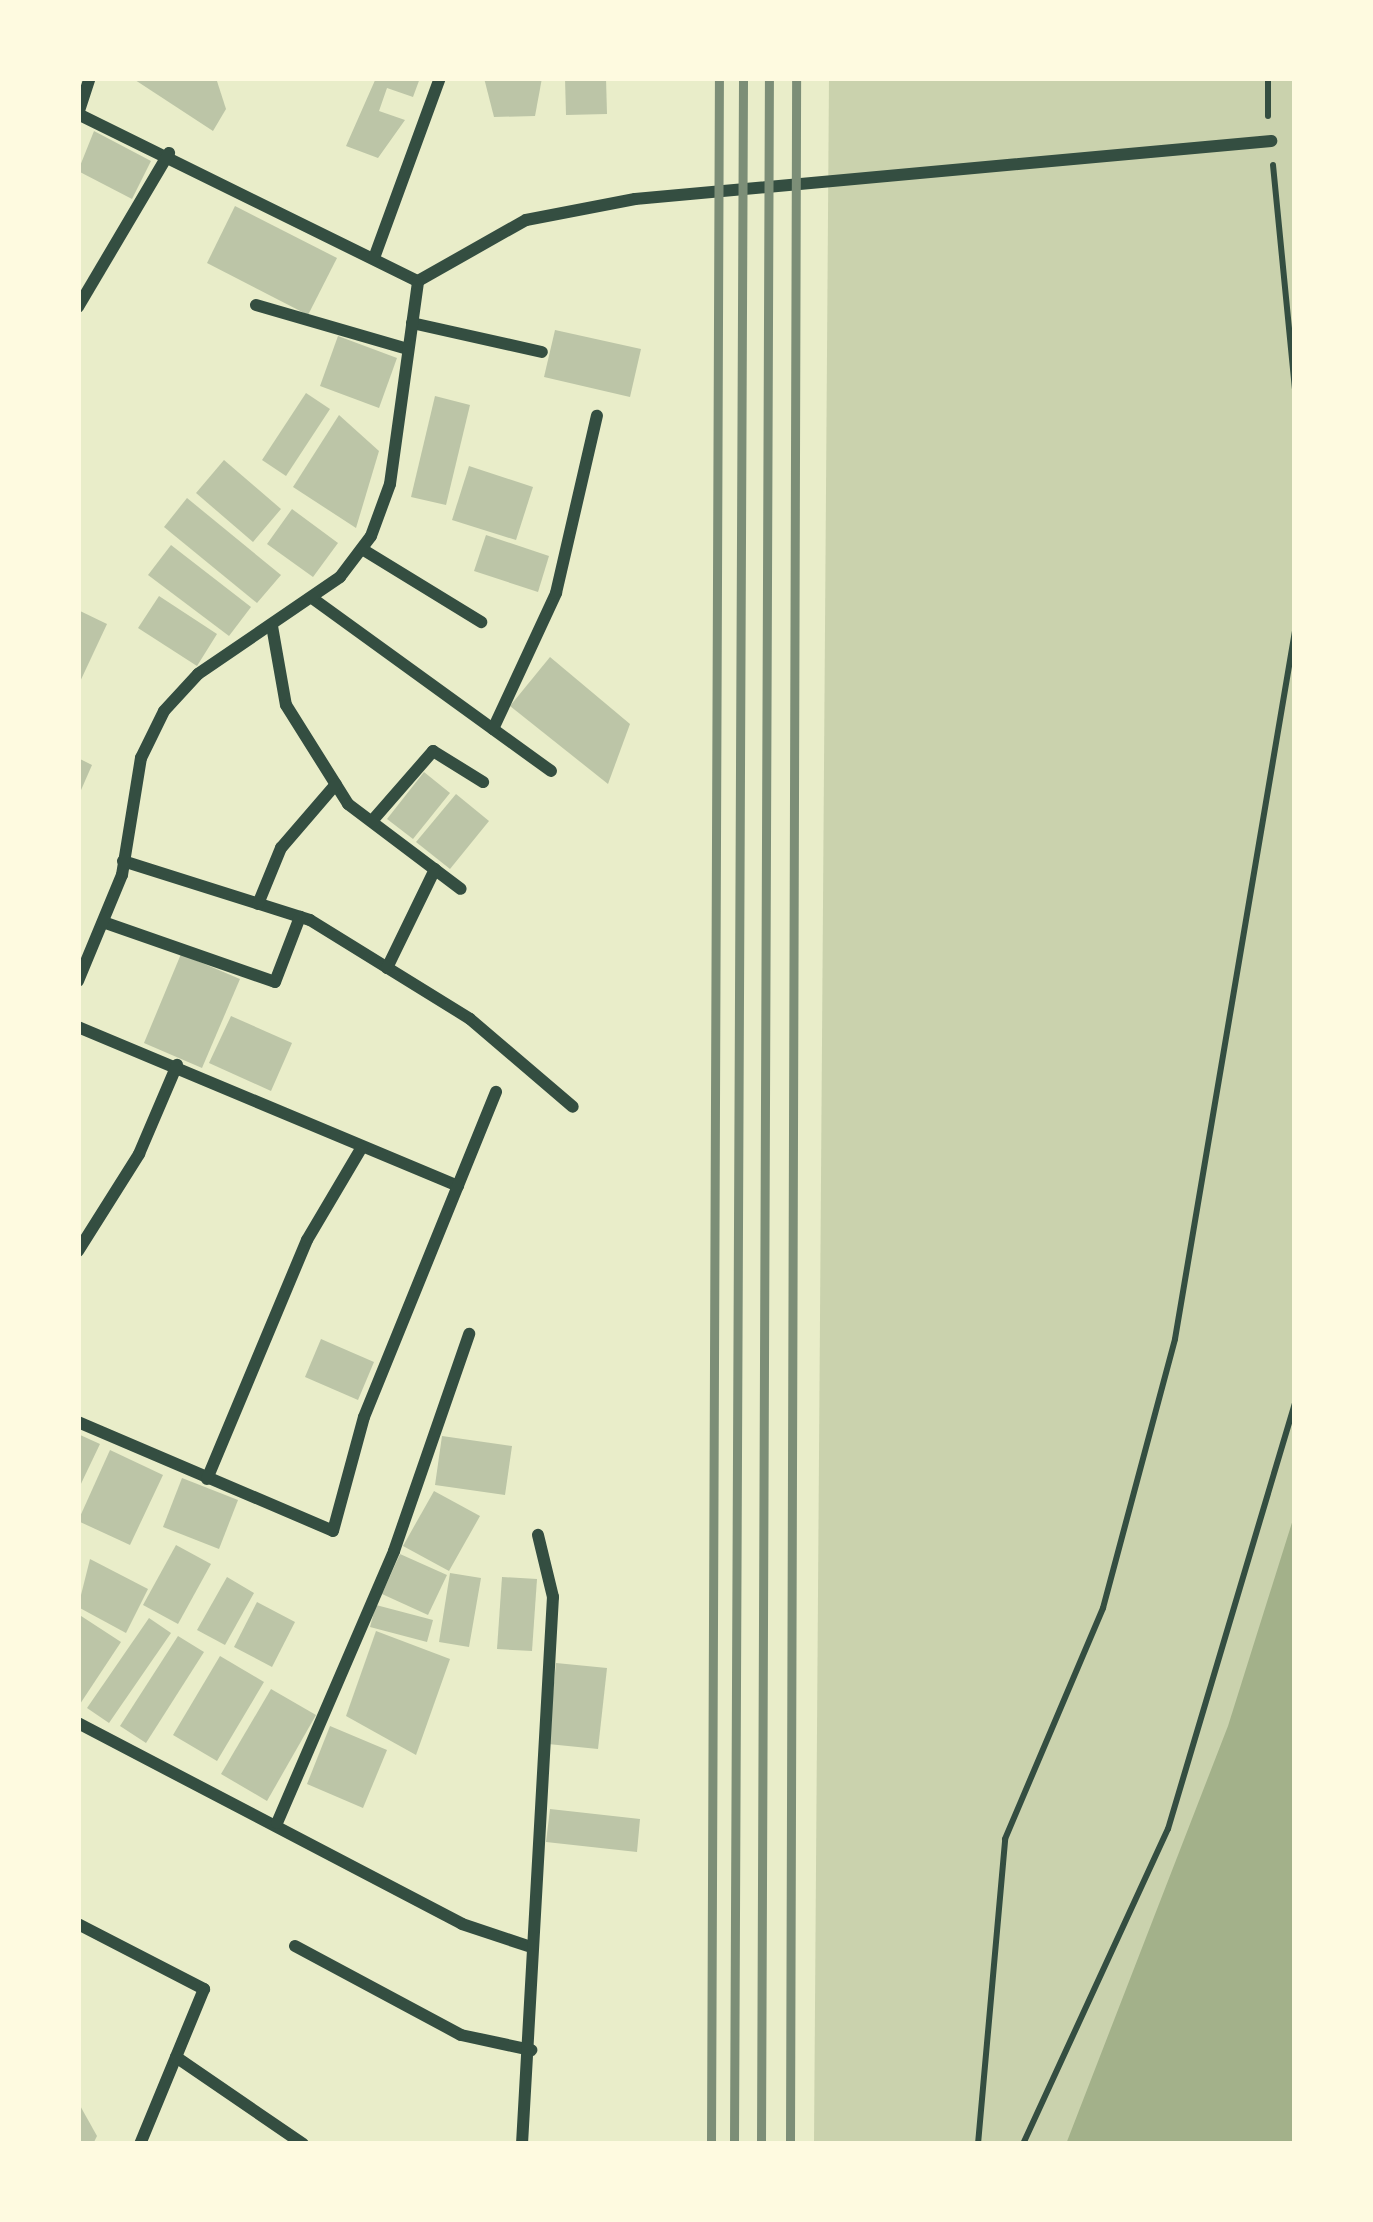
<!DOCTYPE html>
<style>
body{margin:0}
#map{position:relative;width:1373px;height:2222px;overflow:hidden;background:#e9edc9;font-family:"Source Sans 3",sans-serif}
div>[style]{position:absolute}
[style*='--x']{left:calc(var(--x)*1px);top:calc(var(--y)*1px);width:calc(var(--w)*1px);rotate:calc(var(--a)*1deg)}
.green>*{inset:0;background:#cad2ad}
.water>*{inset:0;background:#a3b18a}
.building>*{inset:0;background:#bcc5a7}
.path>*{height:6px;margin:-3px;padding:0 3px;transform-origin:3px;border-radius:3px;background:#344e41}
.minor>*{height:12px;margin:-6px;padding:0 6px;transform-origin:6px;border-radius:6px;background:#344e41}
.rail>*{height:9px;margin:-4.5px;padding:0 4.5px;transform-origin:4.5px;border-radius:4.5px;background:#7c8e77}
span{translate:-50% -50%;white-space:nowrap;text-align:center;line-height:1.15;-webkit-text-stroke:9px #fefae0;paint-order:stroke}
.frame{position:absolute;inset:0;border:81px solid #fefae0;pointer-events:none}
</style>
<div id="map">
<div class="green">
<div style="clip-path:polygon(829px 78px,1295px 78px,1295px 2144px,814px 2144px)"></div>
</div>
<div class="water">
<div style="clip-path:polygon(1295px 1513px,1295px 2144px,1066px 2144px,1228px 1726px)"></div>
</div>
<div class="building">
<div style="clip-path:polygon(132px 78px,216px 78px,226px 109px,213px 131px)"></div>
<div style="clip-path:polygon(376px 78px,420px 78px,413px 97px,387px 88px,379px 111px,405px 120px,378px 158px,346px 146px)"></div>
<div style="clip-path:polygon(484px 78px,542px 78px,535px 116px,494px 117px)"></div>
<div style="clip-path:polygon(565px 78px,606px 78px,607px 114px,566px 115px)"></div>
<div style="clip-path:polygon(94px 131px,151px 161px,132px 199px,78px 171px)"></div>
<div style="clip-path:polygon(235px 206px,337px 258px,308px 315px,207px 263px)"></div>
<div style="clip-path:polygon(555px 330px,641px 349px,630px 397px,544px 377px)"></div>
<div style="clip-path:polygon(338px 336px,397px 358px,379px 408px,320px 386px)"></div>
<div style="clip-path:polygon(306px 393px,330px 409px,286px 476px,262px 460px)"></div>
<div style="clip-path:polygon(435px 396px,470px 405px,446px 505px,411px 497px)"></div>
<div style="clip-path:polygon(339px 415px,379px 451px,356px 528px,293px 487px)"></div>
<div style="clip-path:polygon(224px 460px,281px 509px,253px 542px,196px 493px)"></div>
<div style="clip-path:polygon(469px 466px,533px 487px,516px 540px,452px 520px)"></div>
<div style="clip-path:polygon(187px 498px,281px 575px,257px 603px,164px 527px)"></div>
<div style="clip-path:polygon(292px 509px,338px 543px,313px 577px,267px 544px)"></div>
<div style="clip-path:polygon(486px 535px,549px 556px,538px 592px,474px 571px)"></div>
<div style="clip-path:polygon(171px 545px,251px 607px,229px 636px,148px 575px)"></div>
<div style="clip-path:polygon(159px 596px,217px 634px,197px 666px,138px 628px)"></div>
<div style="clip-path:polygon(78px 610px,107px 624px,78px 686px)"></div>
<div style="clip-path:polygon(550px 657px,630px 724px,608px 784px,510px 706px)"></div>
<div style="clip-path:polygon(78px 758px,92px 765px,78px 797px)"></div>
<div style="clip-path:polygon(424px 772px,450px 793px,413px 839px,387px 819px)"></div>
<div style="clip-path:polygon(456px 794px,489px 821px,450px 869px,416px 842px)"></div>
<div style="clip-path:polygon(181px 954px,240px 979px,202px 1068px,144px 1043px)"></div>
<div style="clip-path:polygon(231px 1016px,292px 1043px,271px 1091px,209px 1063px)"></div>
<div style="clip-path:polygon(321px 1339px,374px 1362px,358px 1400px,305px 1377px)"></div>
<div style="clip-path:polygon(78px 1434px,100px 1444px,78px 1490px)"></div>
<div style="clip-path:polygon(442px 1436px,512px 1446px,505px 1495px,435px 1485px)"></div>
<div style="clip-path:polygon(110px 1450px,163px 1475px,130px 1545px,78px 1521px)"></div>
<div style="clip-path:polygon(182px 1478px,238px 1500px,219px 1549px,163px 1527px)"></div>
<div style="clip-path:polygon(434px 1491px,480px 1516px,449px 1571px,403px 1546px)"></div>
<div style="clip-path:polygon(176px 1545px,211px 1564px,178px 1624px,143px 1605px)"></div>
<div style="clip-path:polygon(400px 1554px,447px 1575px,428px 1615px,382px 1594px)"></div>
<div style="clip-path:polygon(90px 1559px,148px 1589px,126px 1633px,78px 1607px)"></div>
<div style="clip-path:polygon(450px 1573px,481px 1578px,469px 1647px,439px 1642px)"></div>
<div style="clip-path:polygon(227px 1577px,254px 1593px,225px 1645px,197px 1630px)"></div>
<div style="clip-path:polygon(502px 1577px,537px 1579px,532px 1651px,497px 1649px)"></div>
<div style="clip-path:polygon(257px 1602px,295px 1622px,272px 1667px,234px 1647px)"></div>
<div style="clip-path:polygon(376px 1605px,433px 1620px,427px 1642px,370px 1627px)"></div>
<div style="clip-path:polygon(78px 1614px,121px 1642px,78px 1707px)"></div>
<div style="clip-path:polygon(149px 1618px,171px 1633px,109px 1723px,87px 1708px)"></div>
<div style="clip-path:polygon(376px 1631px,450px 1659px,416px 1755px,346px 1716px)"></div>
<div style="clip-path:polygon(178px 1636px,204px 1652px,146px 1743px,120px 1726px)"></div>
<div style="clip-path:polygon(220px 1656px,264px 1682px,217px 1761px,173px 1735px)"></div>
<div style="clip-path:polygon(556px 1663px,607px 1668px,598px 1749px,548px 1744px)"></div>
<div style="clip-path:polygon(271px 1689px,316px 1715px,267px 1801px,221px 1774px)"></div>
<div style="clip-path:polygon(330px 1726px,387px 1750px,363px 1808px,307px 1784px)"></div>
<div style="clip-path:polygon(550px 1809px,640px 1819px,637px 1852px,546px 1842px)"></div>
<div style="clip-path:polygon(78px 2102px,97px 2136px,93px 2144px,78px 2141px)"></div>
</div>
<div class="path">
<div style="--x:1268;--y:116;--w:38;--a:-90"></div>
<div style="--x:1273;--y:165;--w:225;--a:84.4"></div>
<div style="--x:978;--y:2144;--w:306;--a:-84.9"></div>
<div style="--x:1005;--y:1839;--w:251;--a:-67"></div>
<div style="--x:1103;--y:1608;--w:278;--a:-75"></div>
<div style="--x:1175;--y:1339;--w:718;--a:-80.38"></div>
<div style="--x:1023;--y:2144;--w:347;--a:-65.3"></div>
<div style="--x:1168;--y:1829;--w:445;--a:-73.4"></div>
</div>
<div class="minor">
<div style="--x:78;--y:114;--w:379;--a:26.2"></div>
<div style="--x:78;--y:114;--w:38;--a:-72"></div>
<div style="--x:374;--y:258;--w:192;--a:-69.9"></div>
<div style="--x:418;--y:281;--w:124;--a:-29.5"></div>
<div style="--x:526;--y:220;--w:111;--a:-10.9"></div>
<div style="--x:635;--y:199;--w:639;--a:-5.21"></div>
<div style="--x:256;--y:305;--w:157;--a:16.2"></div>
<div style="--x:78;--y:307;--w:179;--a:-59.4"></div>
<div style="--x:412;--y:323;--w:133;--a:12.6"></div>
<div style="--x:362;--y:549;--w:140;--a:31.5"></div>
<div style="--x:312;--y:598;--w:295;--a:35.9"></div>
<div style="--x:272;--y:626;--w:80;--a:80"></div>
<div style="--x:286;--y:705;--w:117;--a:57.9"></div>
<div style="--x:348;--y:804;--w:141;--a:37"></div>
<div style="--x:493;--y:729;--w:150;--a:-65.1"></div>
<div style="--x:556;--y:593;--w:182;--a:-77"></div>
<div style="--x:372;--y:821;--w:93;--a:-48.9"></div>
<div style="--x:433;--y:751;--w:59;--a:31.8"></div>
<div style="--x:123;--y:861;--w:196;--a:17.5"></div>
<div style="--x:310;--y:920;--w:188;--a:31.7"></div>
<div style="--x:470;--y:1019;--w:135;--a:40.5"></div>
<div style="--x:258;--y:904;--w:61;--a:-67.7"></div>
<div style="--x:281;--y:848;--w:84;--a:-49.3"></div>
<div style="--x:103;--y:922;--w:182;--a:19.2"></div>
<div style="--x:275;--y:982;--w:70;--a:-69"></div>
<div style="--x:387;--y:968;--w:110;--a:-64.1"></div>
<div style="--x:78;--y:981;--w:115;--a:-67.5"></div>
<div style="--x:122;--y:875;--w:119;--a:-80.8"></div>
<div style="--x:141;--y:758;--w:52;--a:-63.9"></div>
<div style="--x:164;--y:711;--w:50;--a:-47.4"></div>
<div style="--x:198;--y:674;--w:172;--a:-34.3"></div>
<div style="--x:340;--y:577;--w:51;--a:-52.9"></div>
<div style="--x:371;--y:536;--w:55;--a:-69.9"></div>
<div style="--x:390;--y:484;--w:205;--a:-82.1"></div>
<div style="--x:78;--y:1027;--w:412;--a:22.7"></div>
<div style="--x:78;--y:1251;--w:115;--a:-57.8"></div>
<div style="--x:139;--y:1154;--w:97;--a:-66.9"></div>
<div style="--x:78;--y:1422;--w:277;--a:23.1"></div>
<div style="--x:333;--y:1531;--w:118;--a:-74.8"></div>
<div style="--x:364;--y:1417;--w:351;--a:-67.9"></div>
<div style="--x:207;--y:1479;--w:259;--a:-67.3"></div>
<div style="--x:307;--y:1240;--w:108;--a:-59.4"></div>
<div style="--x:78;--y:1723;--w:433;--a:27.6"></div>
<div style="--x:462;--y:1924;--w:70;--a:18.4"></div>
<div style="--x:277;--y:1823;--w:296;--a:-66.7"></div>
<div style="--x:394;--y:1551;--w:230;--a:-70.9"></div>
<div style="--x:78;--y:1924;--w:142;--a:27.3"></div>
<div style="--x:204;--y:1989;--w:168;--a:112.4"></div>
<div style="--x:295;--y:1946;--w:188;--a:28.2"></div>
<div style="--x:461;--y:2035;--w:72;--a:12.1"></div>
<div style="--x:176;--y:2057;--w:154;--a:34.4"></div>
<div style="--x:522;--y:2144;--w:548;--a:-86.76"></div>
<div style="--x:553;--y:1597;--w:64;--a:-103.6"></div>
</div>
<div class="rail">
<div style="--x:711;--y:2144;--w:2066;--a:-89.78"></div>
<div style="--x:734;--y:2144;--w:2066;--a:-89.75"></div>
<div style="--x:761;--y:2144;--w:2066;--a:-89.78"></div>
<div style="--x:790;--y:2144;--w:2066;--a:-89.83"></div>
</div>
<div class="frame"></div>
</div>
